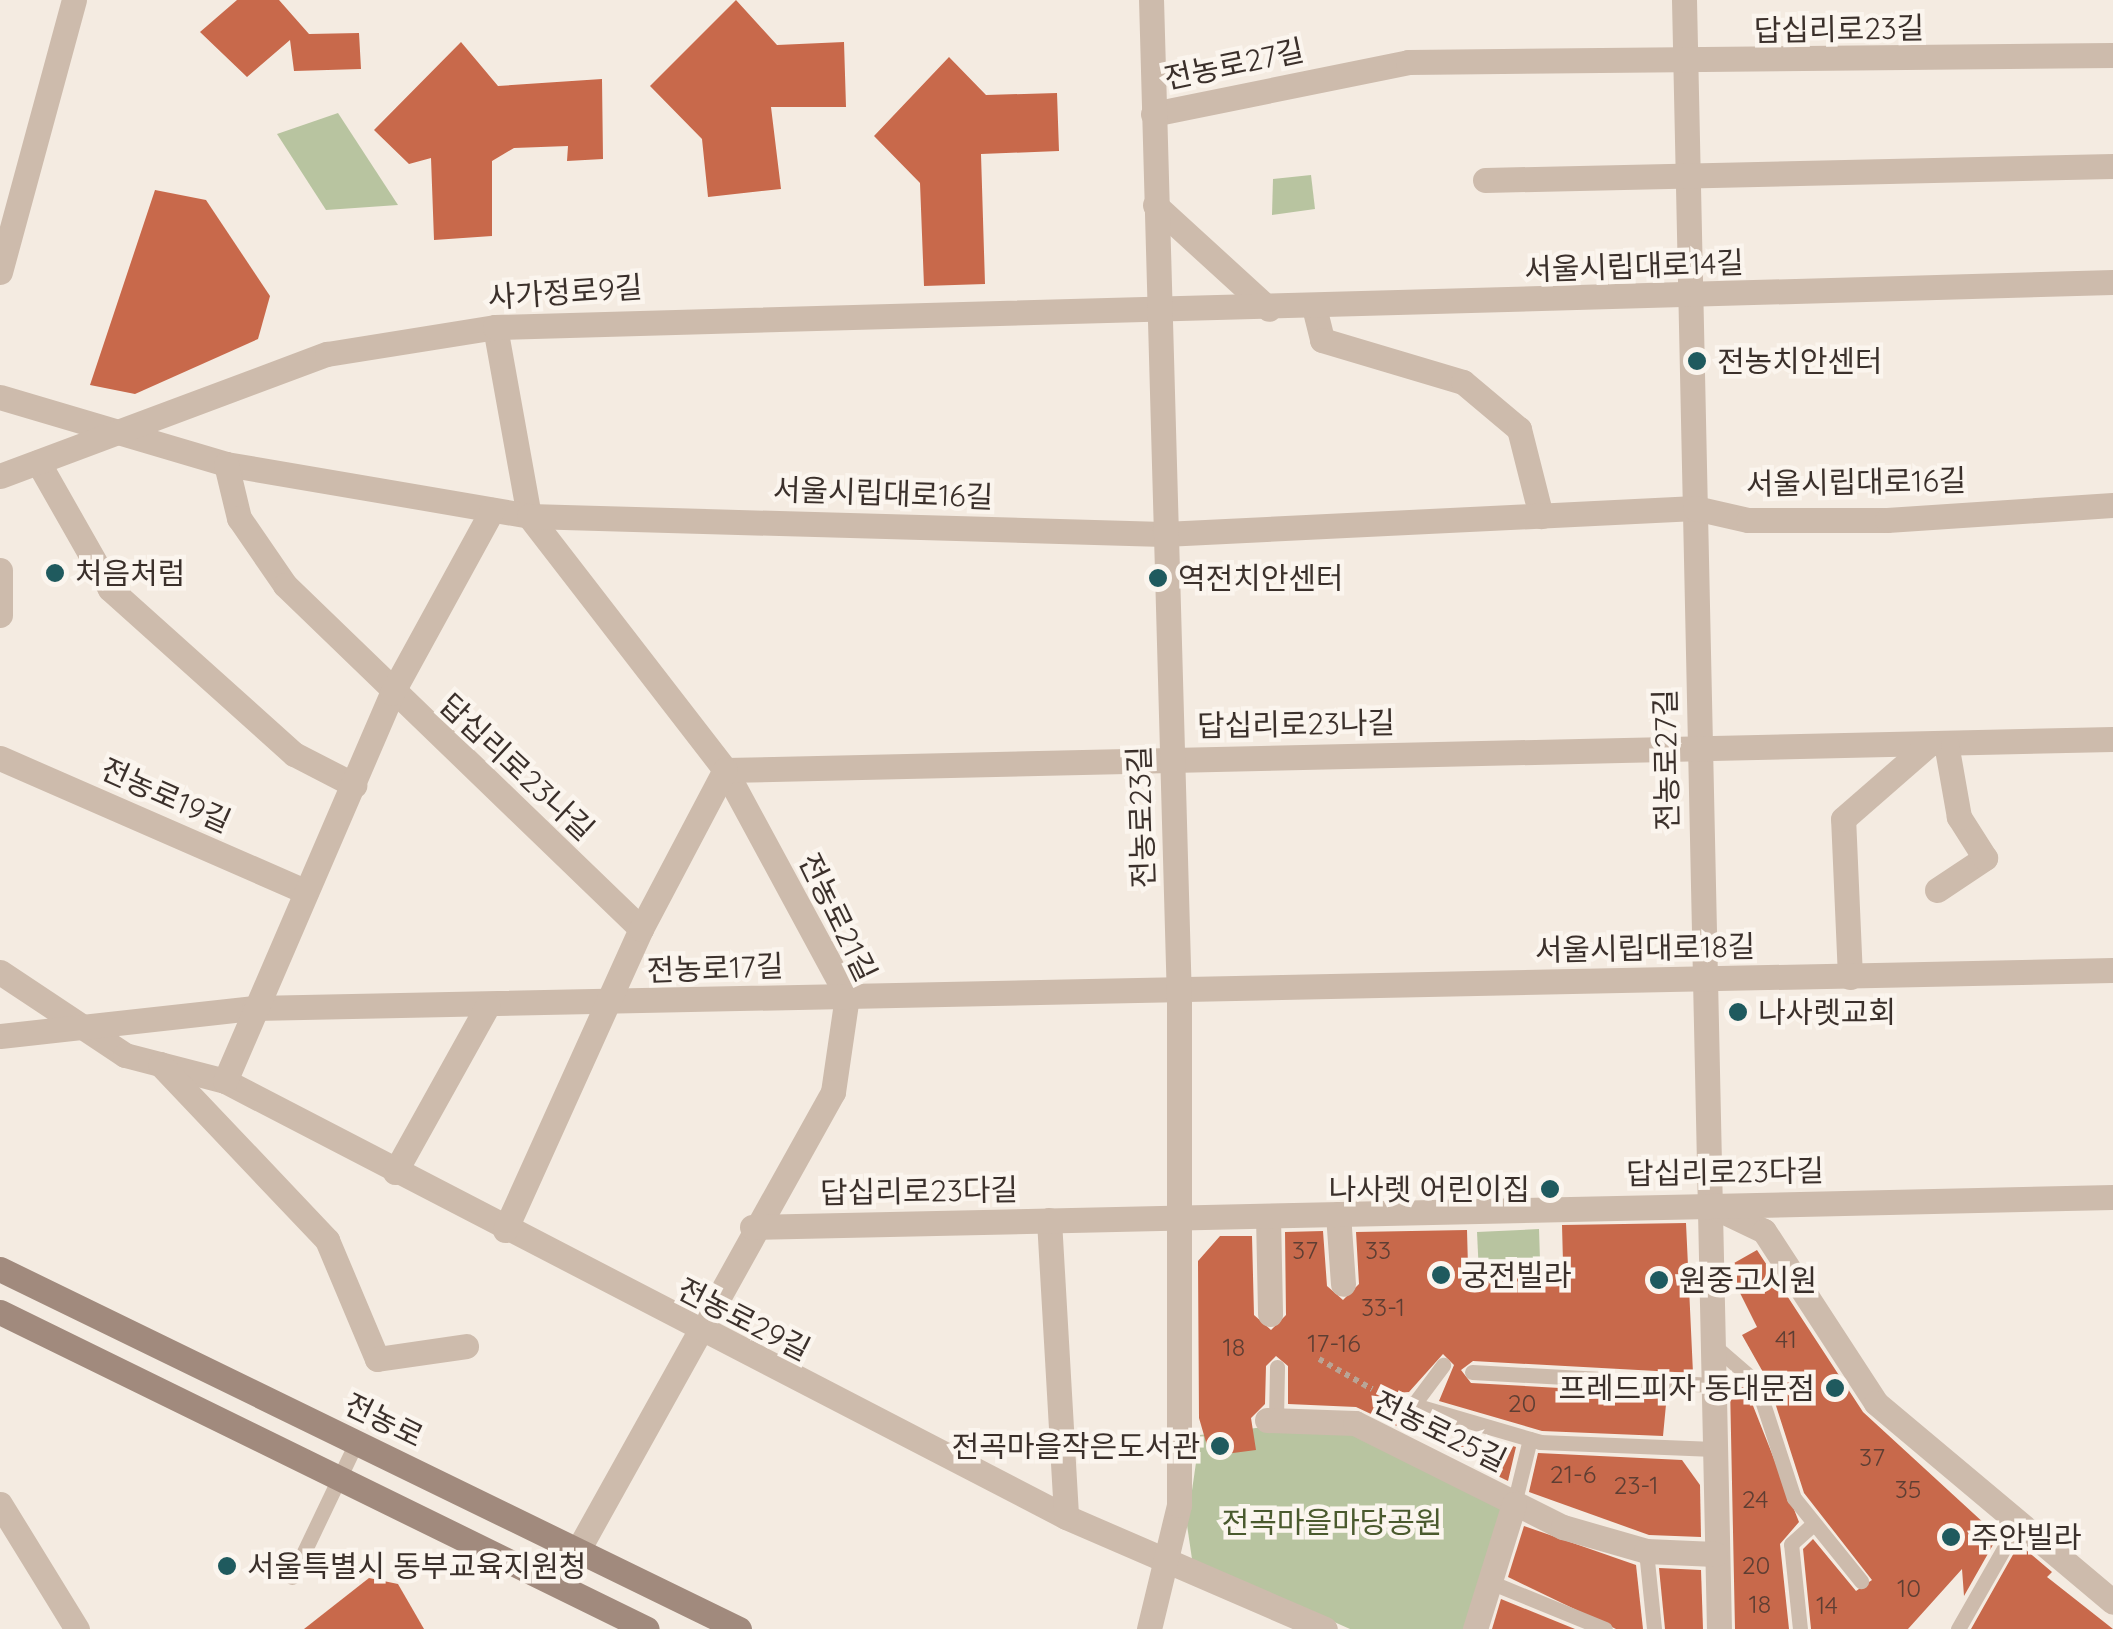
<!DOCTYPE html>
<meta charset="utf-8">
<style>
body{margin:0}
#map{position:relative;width:2113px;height:1629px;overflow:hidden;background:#f4ebe1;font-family:Quicksand,"Noto Sans KR",sans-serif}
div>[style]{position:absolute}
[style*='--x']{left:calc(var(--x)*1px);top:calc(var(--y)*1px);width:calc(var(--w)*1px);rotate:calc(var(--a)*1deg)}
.green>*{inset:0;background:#b8c4a0}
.building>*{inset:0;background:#c8694b}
.path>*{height:6px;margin-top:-3px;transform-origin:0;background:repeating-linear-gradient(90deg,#b9a596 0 5px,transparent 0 10px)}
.service>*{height:15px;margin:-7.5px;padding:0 7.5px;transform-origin:7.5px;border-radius:7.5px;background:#cdbbac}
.minor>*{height:25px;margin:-12.5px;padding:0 12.5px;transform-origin:12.5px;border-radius:12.5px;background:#cdbbac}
.secondary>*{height:25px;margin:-12.5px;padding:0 12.5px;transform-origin:12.5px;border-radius:12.5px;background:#a18a7d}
.dots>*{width:28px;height:28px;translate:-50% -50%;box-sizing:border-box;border:5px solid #fbf5ee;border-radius:50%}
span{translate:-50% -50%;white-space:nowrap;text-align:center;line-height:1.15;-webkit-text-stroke:9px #fbf5ee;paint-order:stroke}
.number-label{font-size:25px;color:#5e3e33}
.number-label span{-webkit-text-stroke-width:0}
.street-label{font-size:30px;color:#3b302b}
.poi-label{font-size:30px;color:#3b302b}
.left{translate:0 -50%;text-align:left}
.right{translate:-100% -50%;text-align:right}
.park-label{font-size:30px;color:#4a5a2e}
</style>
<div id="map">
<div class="green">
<div style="clip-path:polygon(338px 113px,398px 205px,326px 210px,277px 134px)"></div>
<div style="clip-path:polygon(1311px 175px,1315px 209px,1272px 215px,1273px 179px)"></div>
<div style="clip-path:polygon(1539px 1229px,1540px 1260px,1479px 1274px,1477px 1232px)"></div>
<div style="clip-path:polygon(1273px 1426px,1348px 1427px,1508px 1507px,1468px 1629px,1350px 1629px,1192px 1559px,1187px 1525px,1200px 1435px)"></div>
</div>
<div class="building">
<div style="clip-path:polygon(237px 0,279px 0,309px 34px,359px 33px,361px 69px,294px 71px,290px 40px,247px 77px,200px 32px)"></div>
<div style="clip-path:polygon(736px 0,777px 45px,844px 42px,846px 107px,771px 107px,781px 189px,708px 197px,702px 139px,650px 86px)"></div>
<div style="clip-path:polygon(461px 42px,498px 86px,602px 79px,603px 159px,567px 161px,568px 146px,514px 148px,492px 161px,492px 236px,434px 240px,431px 158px,409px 164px,374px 130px)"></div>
<div style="clip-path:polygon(949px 57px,986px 95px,1057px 93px,1059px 151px,981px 154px,985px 284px,924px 286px,920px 183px,874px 136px)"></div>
<div style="clip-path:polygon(155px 190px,206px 200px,270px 296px,258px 339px,135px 394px,90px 385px)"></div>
<div style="clip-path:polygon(1686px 1223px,1693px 1373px,1473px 1361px,1461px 1370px,1471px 1383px,1667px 1394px,1663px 1436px,1542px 1431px,1439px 1401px,1454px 1365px,1443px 1354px,1409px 1392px,1380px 1394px,1383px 1406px,1405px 1417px,1401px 1428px,1356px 1407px,1288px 1404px,1288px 1366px,1276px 1356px,1266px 1366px,1265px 1404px,1251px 1418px,1256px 1450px,1210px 1456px,1199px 1418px,1198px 1261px,1220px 1236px,1252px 1236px,1254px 1315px,1271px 1330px,1286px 1315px,1285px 1232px,1323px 1231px,1327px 1286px,1343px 1300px,1359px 1284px,1356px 1232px,1467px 1230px,1468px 1267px,1563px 1263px,1562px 1225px)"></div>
<div style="clip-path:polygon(1757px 1250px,1863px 1412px,1998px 1536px,1964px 1596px,1962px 1569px,1908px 1629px,1811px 1629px,1803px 1549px,1813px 1539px,1856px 1591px,1872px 1580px,1804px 1493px,1768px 1381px,1742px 1335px,1757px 1327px,1727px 1267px)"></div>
<div style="clip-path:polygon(1730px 1385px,1746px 1388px,1799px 1522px,1780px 1544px,1789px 1629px,1735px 1629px)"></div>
<div style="clip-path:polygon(1465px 1432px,1516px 1447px,1508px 1481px,1481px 1468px,1484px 1457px,1460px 1450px)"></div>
<div style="clip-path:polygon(1538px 1453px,1682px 1460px,1700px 1485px,1701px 1537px,1649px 1535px,1529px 1492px)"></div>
<div style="clip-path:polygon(1524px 1526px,1636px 1565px,1643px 1629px,1616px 1629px,1508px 1577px)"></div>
<div style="clip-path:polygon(2019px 1544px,2052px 1572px,2047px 1577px,2113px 1629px,1971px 1629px)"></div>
<div style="clip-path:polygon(1659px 1568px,1701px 1570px,1703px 1629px,1665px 1629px)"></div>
<div style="clip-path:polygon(369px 1578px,398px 1584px,424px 1629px,304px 1629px)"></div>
<div style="clip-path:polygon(1501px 1599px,1575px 1629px,1492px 1629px)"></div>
</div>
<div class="path">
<div style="--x:1319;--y:1359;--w:61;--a:29.5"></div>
</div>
<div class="service">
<div style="--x:1712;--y:1344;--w:58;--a:40.8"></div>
<div style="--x:1756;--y:1382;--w:122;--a:71.9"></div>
<div style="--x:1794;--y:1498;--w:107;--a:51.1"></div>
<div style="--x:1472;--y:1372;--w:241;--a:3.1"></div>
<div style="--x:1390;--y:1398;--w:156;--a:16.3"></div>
<div style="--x:1540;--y:1442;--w:174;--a:2.3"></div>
<div style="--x:1411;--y:1408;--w:54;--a:-53.3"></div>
<div style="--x:1276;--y:1420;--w:53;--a:-88.9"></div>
<div style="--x:1514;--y:1504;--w:67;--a:-76.2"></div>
<div style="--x:1646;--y:1551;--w:78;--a:84.1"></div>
<div style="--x:292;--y:1577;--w:148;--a:-64.5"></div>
<div style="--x:1490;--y:1582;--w:124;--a:22.2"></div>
<div style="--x:1800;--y:1629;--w:85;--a:-96"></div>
<div style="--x:1791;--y:1544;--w:27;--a:-42"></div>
<div style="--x:1958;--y:1629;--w:121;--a:-60.3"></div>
</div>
<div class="minor">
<div style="--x:1684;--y:0;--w:1629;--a:88.77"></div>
<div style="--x:1153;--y:114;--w:260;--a:-11.5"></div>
<div style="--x:1408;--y:62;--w:705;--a:-0.57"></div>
<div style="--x:1485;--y:180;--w:628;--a:-1.28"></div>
<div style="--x:1155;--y:205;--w:154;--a:42.4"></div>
<div style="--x:0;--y:272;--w:282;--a:-74.8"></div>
<div style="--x:1314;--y:307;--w:34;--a:76"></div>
<div style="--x:1322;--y:340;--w:147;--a:16.6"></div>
<div style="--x:1463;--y:382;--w:73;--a:40"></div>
<div style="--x:1519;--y:429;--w:90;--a:75.8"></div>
<div style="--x:495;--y:327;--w:192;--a:79.8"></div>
<div style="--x:529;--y:516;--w:321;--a:52.3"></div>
<div style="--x:725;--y:770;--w:257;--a:61.6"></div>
<div style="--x:847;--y:996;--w:97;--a:98.3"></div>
<div style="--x:833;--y:1092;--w:524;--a:119.11"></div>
<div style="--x:0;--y:397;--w:236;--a:16.5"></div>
<div style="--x:226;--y:464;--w:307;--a:9.7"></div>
<div style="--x:529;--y:516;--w:635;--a:1.62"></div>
<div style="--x:1164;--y:534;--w:532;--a:-2.8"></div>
<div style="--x:1695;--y:508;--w:54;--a:12.8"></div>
<div style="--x:1748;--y:520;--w:139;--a:0"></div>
<div style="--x:1887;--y:520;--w:226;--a:-3.8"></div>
<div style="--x:38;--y:462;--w:146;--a:60.4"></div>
<div style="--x:110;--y:589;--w:247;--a:41.9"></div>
<div style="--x:294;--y:754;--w:68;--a:27.3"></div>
<div style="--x:226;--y:464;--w:56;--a:76.5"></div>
<div style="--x:239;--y:518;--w:81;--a:55.5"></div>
<div style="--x:285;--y:585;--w:495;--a:44"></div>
<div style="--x:0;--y:476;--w:349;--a:-20.5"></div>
<div style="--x:327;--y:354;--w:170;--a:-9.1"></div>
<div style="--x:495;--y:327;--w:1619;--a:-1.59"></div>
<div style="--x:0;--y:570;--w:45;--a:90"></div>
<div style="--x:0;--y:758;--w:334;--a:23.6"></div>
<div style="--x:725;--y:770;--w:1388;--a:-1.28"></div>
<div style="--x:1937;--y:890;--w:58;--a:-33.7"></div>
<div style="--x:1985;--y:858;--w:49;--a:-122.4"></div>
<div style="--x:1959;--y:817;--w:75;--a:-100"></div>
<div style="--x:0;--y:972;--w:150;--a:33.6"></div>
<div style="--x:125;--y:1055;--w:103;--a:14.6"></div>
<div style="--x:225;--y:1081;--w:947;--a:27.4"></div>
<div style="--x:1066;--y:1517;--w:282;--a:23.4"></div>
<div style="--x:1850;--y:977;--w:158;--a:-92.5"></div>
<div style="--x:1843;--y:819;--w:114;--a:-41.1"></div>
<div style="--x:0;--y:1036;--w:256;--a:-6.3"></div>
<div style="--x:254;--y:1008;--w:1859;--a:-1.17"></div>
<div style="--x:160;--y:1064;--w:243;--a:46.5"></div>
<div style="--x:327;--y:1240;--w:129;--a:67.2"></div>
<div style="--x:377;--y:1359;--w:90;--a:-8.3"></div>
<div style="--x:225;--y:1081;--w:422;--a:-66.7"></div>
<div style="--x:392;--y:693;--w:209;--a:-61.3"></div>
<div style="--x:395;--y:1172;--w:191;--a:-60.9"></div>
<div style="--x:1714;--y:1207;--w:55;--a:25.6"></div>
<div style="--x:1764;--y:1231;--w:205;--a:56.9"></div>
<div style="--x:1876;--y:1403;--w:309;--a:40"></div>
<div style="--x:1338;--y:1214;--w:70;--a:85.9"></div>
<div style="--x:1268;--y:1216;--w:98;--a:88.8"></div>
<div style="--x:1049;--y:1220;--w:297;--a:86.7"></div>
<div style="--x:752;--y:1227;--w:1361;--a:-1.26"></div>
<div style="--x:505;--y:1230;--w:330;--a:-65.7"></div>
<div style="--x:641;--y:929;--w:180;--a:-62.2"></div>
<div style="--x:1267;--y:1420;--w:88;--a:2"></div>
<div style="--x:1355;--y:1423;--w:233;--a:26.6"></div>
<div style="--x:1563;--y:1527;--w:86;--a:16.1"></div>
<div style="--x:1646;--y:1551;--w:69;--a:2.5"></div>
<div style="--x:0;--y:1504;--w:147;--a:58.4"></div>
<div style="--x:1149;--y:1629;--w:128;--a:-76.4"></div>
<div style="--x:1179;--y:1505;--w:504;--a:-90"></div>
<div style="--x:1179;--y:1001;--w:1001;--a:-91.6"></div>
<div style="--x:1475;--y:1629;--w:131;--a:-72.7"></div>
</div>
<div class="secondary">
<div style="--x:0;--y:1269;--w:822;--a:25.97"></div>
<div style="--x:0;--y:1312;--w:720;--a:26.1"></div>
</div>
<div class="dots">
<div style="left:1697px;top:361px;background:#1f5a5e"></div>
<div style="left:55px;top:573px;background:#1f5a5e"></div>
<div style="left:1158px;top:578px;background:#1f5a5e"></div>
<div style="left:1738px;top:1012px;background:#1f5a5e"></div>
<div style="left:1550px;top:1189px;background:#1f5a5e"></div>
<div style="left:1441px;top:1275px;background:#1f5a5e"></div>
<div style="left:1659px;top:1280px;background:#1f5a5e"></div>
<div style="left:1835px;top:1388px;background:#1f5a5e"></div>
<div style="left:1220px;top:1446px;background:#1f5a5e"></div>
<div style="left:1951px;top:1537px;background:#1f5a5e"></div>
<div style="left:227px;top:1566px;background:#1f5a5e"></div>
</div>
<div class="number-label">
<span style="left:1305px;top:1250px">37</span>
<span style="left:1378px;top:1250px">33</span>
<span style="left:1383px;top:1307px">33-1</span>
<span style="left:1786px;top:1339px">41</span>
<span style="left:1334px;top:1343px">17-16</span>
<span style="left:1234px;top:1347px">18</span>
<span style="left:1522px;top:1403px">20</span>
<span style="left:1872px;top:1457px">37</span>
<span style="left:1573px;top:1474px">21-6</span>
<span style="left:1636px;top:1485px">23-1</span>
<span style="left:1908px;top:1489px">35</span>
<span style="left:1755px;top:1499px">24</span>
<span style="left:1756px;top:1565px">20</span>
<span style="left:1909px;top:1588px">10</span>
<span style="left:1760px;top:1604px">18</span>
<span style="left:1827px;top:1605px">14</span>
</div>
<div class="street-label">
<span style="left:1839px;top:29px;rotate:-1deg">답십리로23길</span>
<span style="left:1234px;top:64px;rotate:-12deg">전농로27길</span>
<span style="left:1634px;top:266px;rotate:-2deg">서울시립대로14길</span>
<span style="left:565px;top:292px;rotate:-4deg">사가정로9길</span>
<span style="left:1856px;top:482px;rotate:-1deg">서울시립대로16길</span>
<span style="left:883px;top:493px;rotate:2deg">서울시립대로16길</span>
<span style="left:1296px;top:724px;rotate:-1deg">답십리로23나길</span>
<span style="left:1666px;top:760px;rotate:-91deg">전농로27길</span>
<span style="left:517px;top:767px;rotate:43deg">답십리로23나길</span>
<span style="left:166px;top:795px;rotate:24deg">전농로19길</span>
<span style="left:1141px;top:817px;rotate:-92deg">전농로23길</span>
<span style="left:838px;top:917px;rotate:64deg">전농로21길</span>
<span style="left:1645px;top:948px;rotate:-1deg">서울시립대로18길</span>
<span style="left:715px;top:968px;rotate:-2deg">전농로17길</span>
<span style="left:1725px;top:1172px;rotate:-1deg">답십리로23다길</span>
<span style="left:919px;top:1191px;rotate:-1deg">답십리로23다길</span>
<span style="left:744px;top:1319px;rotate:27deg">전농로29길</span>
<span style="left:384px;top:1420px;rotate:26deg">전농로</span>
<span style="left:1440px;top:1431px;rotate:26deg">전농로25길</span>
</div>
<div class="poi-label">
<span class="left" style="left:1717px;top:361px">전농치안센터</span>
<span class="left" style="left:75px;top:573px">처음처럼</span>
<span class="left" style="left:1178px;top:578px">역전치안센터</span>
<span class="left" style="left:1758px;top:1012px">나사렛교회</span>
<span class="right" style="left:1530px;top:1189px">나사렛 어린이집</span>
<span class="left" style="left:1461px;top:1275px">궁전빌라</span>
<span class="left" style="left:1679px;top:1280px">원중고시원</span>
<span class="right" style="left:1815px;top:1388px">프레드피자 동대문점</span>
<span class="right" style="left:1200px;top:1446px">전곡마을작은도서관</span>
<span class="left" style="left:1971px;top:1537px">주안빌라</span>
<span class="left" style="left:247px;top:1566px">서울특별시 동부교육지원청</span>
</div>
<div class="park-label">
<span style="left:1332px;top:1522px">전곡마을마당공원</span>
</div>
</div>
